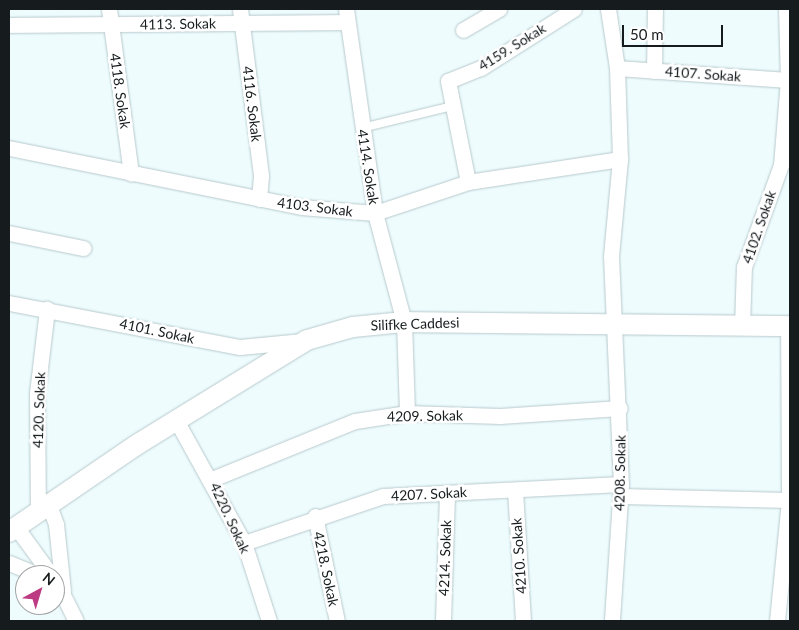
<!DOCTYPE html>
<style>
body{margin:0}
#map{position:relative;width:799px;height:630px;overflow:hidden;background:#eefcfe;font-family:Lato,sans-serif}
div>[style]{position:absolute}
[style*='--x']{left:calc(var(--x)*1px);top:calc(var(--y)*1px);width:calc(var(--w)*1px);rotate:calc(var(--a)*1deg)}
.roads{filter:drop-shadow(0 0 1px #b8c9cc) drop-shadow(0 0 1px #b8c9cc)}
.lane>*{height:8px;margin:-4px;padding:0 4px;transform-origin:4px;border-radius:4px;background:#fff}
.street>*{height:15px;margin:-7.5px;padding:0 7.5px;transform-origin:7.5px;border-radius:7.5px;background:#fff}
.secondary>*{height:20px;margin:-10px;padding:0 10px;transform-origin:10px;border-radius:10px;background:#fff}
span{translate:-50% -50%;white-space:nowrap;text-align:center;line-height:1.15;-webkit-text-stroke:5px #fff;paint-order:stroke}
.street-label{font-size:14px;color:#161c1d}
.frame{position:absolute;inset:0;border:10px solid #161c1d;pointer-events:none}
.north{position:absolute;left:15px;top:565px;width:50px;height:50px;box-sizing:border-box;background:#fff;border:1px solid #a2a4a5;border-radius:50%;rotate:39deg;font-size:14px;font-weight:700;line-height:20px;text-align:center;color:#161c1d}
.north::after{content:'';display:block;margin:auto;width:18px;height:22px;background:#bd3b83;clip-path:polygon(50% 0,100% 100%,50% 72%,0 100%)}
.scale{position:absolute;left:622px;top:25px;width:101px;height:22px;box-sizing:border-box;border:2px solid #161c1d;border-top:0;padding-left:6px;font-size:15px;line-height:18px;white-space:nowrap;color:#161c1d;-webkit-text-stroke:4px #fff;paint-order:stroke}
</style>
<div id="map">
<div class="roads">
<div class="lane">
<div style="--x:362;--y:128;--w:94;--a:-13.6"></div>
</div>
<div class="street">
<div style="--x:109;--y:9;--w:166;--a:82.4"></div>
<div style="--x:240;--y:9;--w:168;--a:82.8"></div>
<div style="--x:261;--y:176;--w:23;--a:95"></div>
<div style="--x:346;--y:9;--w:206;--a:81.9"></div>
<div style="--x:375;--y:213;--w:113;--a:75.1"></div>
<div style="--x:404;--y:322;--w:91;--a:88.1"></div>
<div style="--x:608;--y:9;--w:60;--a:81.3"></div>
<div style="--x:617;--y:68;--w:91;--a:88.1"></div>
<div style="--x:620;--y:159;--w:97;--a:95.3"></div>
<div style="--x:611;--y:256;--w:228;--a:87.5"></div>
<div style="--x:621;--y:484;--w:137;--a:93.8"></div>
<div style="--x:9;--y:25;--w:337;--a:-0.5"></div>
<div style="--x:463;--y:30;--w:42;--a:-30.3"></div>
<div style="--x:617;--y:68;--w:171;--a:4"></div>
<div style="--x:654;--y:71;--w:62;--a:-89.1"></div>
<div style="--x:9;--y:148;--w:298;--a:11.4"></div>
<div style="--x:301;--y:207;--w:74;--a:4.6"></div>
<div style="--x:375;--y:213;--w:98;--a:-18.4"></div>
<div style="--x:468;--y:182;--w:154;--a:-8.6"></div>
<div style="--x:468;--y:182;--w:103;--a:-101.2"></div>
<div style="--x:448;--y:81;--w:35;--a:-22"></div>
<div style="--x:481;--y:68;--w:110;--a:-32.4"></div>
<div style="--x:9;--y:233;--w:76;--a:11.5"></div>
<div style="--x:9;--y:303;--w:235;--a:10.8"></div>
<div style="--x:240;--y:347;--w:63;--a:-5.4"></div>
<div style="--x:742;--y:326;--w:59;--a:-88.1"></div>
<div style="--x:744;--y:267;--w:109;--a:-70.1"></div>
<div style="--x:781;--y:165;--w:85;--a:-85.3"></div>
<div style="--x:788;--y:80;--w:71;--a:-91.6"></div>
<div style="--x:176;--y:420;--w:141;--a:61.1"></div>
<div style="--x:244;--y:543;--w:82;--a:72.2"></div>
<div style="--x:212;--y:479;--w:154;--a:-22.1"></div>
<div style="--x:355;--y:421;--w:53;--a:-8.7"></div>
<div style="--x:407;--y:413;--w:93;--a:1.8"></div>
<div style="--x:500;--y:416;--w:120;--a:-3.8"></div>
<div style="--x:515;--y:490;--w:131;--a:86.5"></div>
<div style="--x:621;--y:496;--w:168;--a:1.4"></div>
<div style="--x:49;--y:505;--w:20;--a:70"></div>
<div style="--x:56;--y:524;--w:67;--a:84"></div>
<div style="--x:38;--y:513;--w:120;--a:-90.5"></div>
<div style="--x:37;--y:393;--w:85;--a:-83.2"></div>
<div style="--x:315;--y:516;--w:107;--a:78.2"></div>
<div style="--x:16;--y:527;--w:59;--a:53.9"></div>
<div style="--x:244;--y:543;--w:147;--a:-18.7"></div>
<div style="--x:383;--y:496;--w:238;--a:-2.9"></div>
<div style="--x:9;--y:563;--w:31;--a:22"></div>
<div style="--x:57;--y:583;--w:42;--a:63.4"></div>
<div style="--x:443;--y:621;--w:127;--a:-88.2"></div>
<div style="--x:777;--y:621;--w:122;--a:-84.3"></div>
<div style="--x:789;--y:500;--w:174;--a:-90.3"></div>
</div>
<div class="secondary">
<div style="--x:9;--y:532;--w:156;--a:-34.3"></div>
<div style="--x:138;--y:444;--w:198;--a:-31.6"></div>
<div style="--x:307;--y:340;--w:48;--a:-15.8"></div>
<div style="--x:353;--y:327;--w:51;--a:-5.6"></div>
<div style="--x:404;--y:322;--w:386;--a:0.6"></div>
</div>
</div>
<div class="street-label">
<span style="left:178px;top:24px;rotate:-1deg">4113. Sokak</span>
<span style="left:512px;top:47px;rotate:-32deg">4159. Sokak</span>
<span style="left:703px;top:74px;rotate:4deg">4107. Sokak</span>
<span style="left:120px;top:91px;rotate:82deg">4118. Sokak</span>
<span style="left:252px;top:104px;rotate:83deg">4116. Sokak</span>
<span style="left:368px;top:167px;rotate:81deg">4114. Sokak</span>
<span style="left:315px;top:207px;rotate:7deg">4103. Sokak</span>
<span style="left:759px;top:227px;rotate:-71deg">4102. Sokak</span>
<span style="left:415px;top:324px;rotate:-2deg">Silifke Caddesi</span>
<span style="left:157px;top:331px;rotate:12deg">4101. Sokak</span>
<span style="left:39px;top:410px;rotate:-88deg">4120. Sokak</span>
<span style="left:425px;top:416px;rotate:-1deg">4209. Sokak</span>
<span style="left:620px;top:473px;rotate:-89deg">4208. Sokak</span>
<span style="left:429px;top:494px;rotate:-3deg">4207. Sokak</span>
<span style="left:230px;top:518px;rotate:65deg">4220. Sokak</span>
<span style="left:519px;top:556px;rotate:-94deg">4210. Sokak</span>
<span style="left:445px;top:558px;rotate:-88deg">4214. Sokak</span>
<span style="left:326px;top:569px;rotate:78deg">4218. Sokak</span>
</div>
<div class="frame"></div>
<div class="north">N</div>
<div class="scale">50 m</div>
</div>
